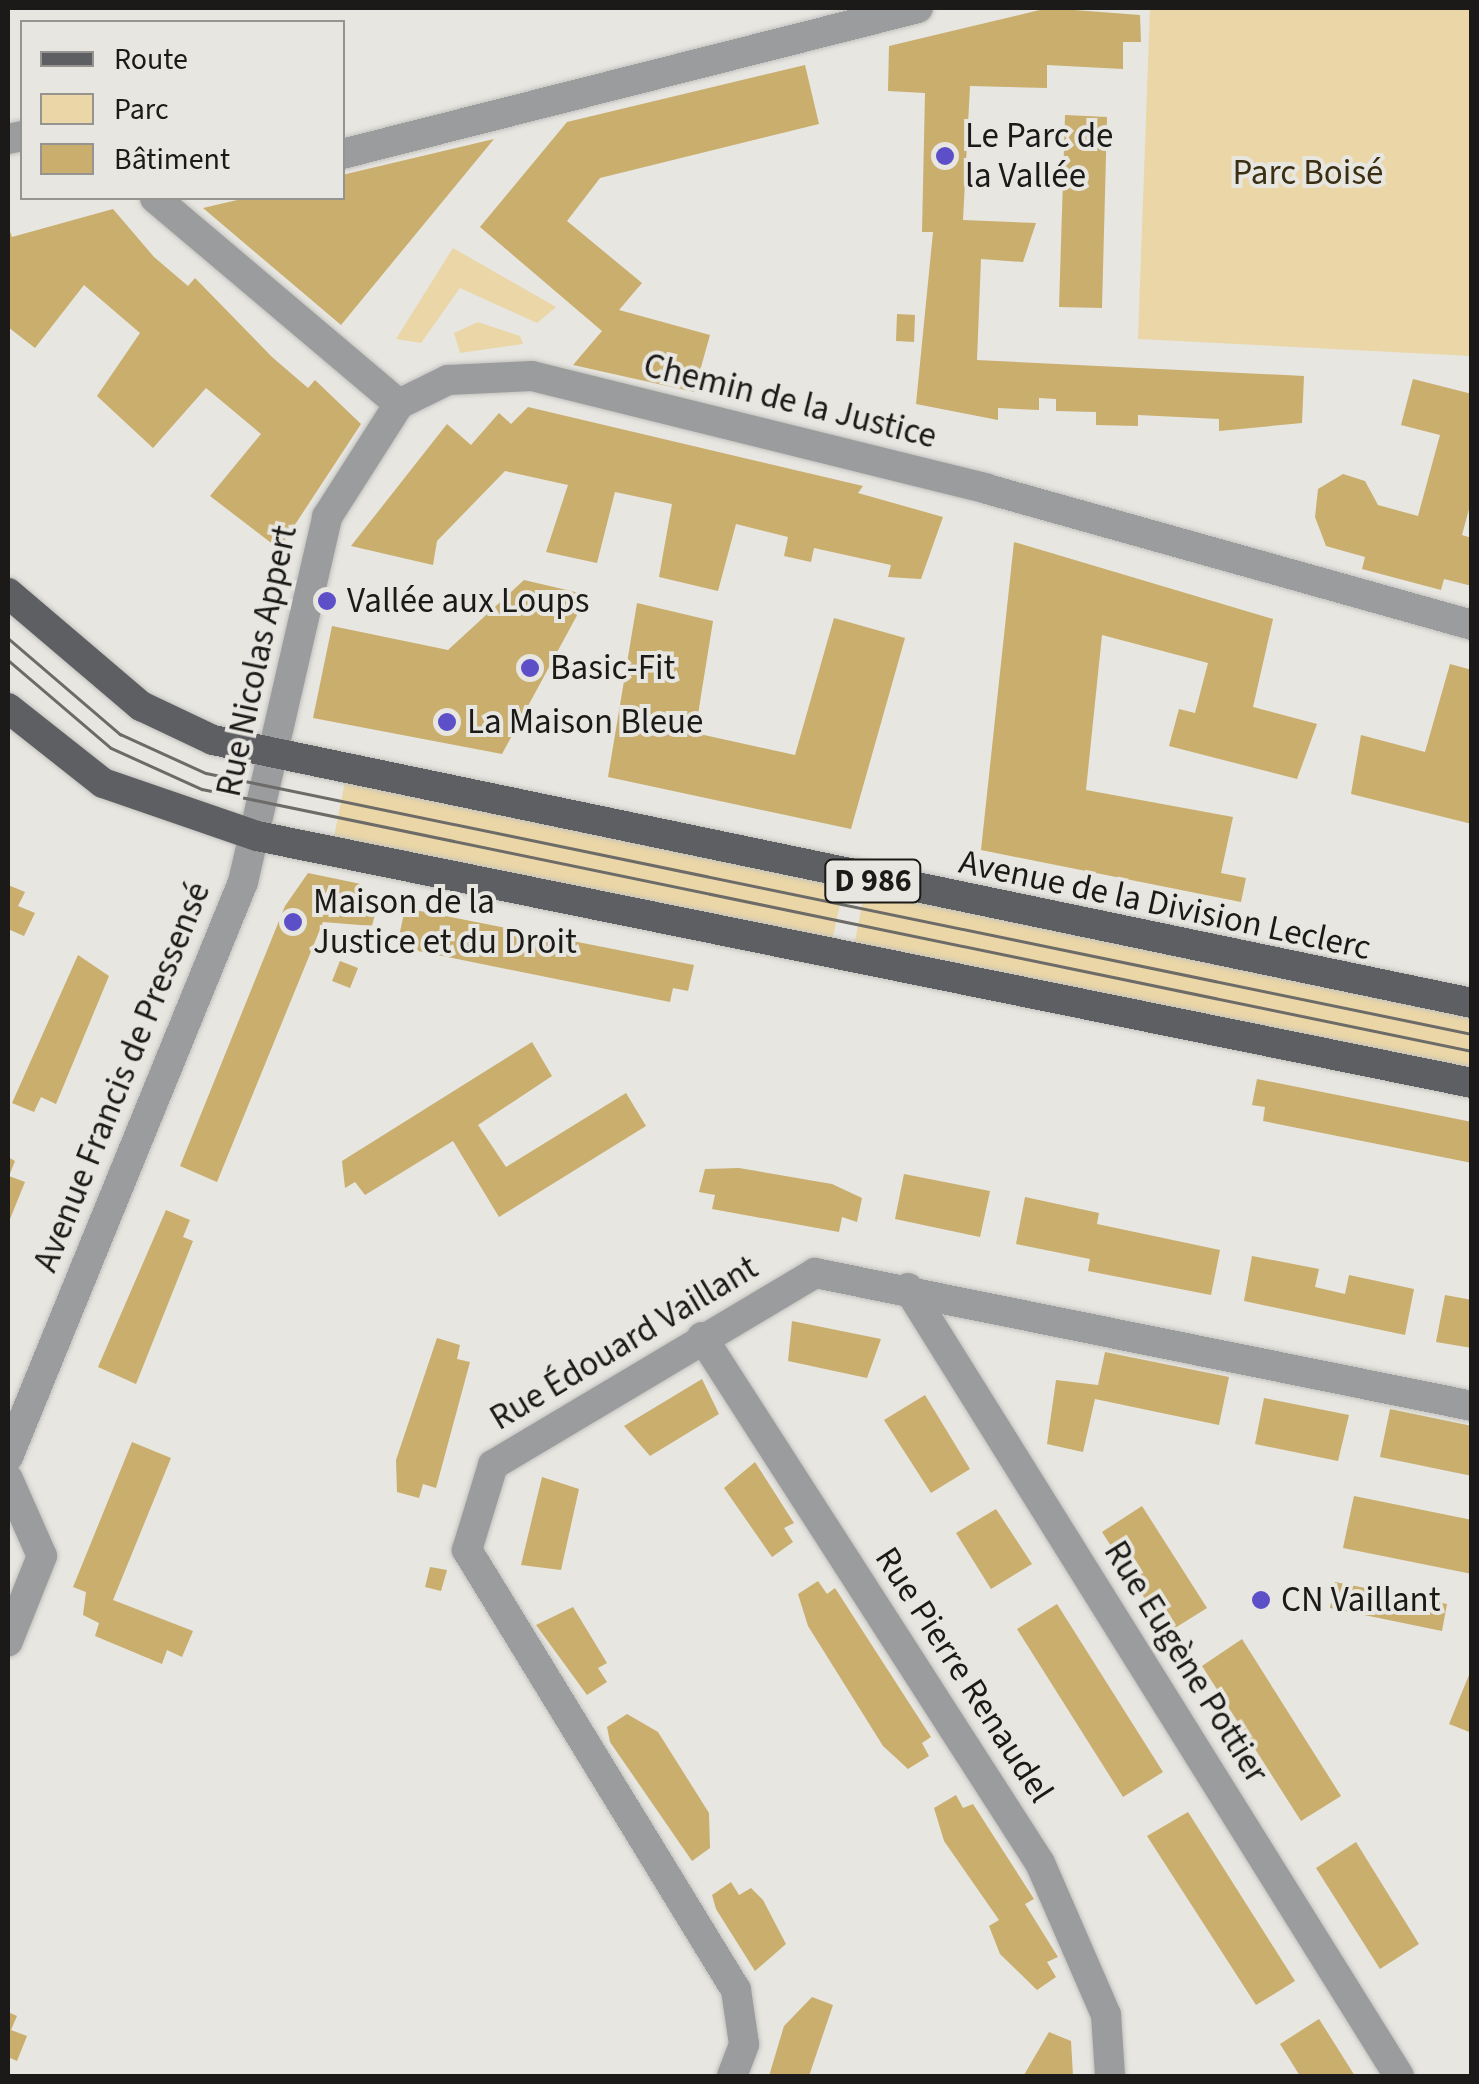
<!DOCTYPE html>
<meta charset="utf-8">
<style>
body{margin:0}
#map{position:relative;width:1479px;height:2084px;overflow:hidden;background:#e7e6e1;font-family:"Source Sans 3",sans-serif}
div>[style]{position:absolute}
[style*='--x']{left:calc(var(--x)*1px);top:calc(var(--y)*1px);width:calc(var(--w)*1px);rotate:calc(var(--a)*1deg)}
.green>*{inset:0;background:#ead6a7}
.building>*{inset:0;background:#c9ae6e}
.roads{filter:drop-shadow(0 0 2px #c2c1bd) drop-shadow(0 0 2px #c2c1bd)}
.minor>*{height:30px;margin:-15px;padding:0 15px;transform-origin:15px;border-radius:15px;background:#9b9c9d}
.major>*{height:30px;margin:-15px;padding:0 15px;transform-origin:15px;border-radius:15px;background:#5e5f62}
.tram>*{height:2.5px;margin:-1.25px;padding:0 1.25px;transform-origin:1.25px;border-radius:1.25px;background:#6c6b68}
.dots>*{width:28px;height:28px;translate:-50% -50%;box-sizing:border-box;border:5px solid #e7e6e1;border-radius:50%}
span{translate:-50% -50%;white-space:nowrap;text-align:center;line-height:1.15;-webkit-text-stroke:8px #e7e6e1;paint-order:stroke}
.shield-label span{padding:2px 8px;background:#e7e6e1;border:2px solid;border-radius:8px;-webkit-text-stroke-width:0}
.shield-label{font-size:32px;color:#1b1a18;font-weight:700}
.poi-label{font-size:35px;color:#1b1a18}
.left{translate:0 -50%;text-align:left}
.park-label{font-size:35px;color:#3b2f12}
.street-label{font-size:35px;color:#1b1a18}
.frame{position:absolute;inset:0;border:10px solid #1b1a18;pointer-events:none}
.legend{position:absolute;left:20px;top:20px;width:325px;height:180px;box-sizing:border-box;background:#e7e6e1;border:2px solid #959491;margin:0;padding:12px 18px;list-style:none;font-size:30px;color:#1b1a18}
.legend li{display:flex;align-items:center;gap:20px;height:50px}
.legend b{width:50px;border:2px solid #959491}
</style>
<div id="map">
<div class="green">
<div style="clip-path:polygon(1150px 8px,1471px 8px,1471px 356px,1138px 339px)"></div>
<div style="clip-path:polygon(453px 248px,556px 307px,537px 323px,460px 288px,421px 343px,396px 339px)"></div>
<div style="clip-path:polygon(478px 322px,520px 336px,523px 344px,460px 353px,454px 333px)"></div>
<div style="clip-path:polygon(345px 782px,844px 886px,832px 941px,334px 837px)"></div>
<div style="clip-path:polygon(865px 890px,1471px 1012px,1471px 1073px,854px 946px)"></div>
</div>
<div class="building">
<div style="clip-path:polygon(1048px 8px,1140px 15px,1141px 42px,1123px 42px,1123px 69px,1047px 65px,1047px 88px,970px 86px,963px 220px,1036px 223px,1023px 262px,981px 259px,977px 360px,1304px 376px,1302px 423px,1219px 431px,1219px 419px,1138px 415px,1138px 426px,1096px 425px,1096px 412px,1056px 411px,1056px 399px,1039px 398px,1039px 410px,998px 408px,998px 420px,916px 404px,933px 232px,922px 232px,925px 93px,888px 91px,889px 46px)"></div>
<div style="clip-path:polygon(805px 65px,819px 124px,600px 178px,567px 221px,642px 283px,619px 310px,710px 335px,694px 392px,573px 365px,602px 331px,480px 227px,567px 122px)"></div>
<div style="clip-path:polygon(1065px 115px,1107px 117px,1102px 308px,1059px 307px)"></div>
<div style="clip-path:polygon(494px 139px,341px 325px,203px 208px,246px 198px,342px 198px,342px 175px)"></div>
<div style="clip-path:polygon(113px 209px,154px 257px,188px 286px,195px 278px,272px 357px,308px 388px,315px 380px,361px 424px,279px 549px,210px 496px,261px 434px,206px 388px,153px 448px,97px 396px,140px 333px,84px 285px,35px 348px,8px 327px,8px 226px,12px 237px)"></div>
<div style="clip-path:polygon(897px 314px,915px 315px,914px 342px,896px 341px)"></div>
<div style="clip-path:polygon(1413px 379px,1472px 394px,1472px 498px,1462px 535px,1472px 538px,1472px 586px,1444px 579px,1441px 590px,1362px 569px,1365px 557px,1326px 546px,1315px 517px,1318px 489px,1343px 474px,1365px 481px,1378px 505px,1418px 516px,1440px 435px,1401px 425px)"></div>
<div style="clip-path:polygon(528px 407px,863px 486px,858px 493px,943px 517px,921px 579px,888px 577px,891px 565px,814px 548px,811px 562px,784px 556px,788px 537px,736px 524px,718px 591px,659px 577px,672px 504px,615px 492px,597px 563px,546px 552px,568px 485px,505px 471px,437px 541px,433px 565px,351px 546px,447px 424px,471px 445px,499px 413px,511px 424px)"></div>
<div style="clip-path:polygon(1014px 542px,1273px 619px,1253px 707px,1317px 724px,1297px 779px,1169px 746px,1179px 709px,1195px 713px,1208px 663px,1102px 635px,1086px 790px,1233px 817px,1221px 873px,1246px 878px,1241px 902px,981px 850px)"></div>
<div style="clip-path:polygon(524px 580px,588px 595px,502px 754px,313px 718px,332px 626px,448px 650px)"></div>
<div style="clip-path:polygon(637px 603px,713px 621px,695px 733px,795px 755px,834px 618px,905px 638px,851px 829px,608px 777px)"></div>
<div style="clip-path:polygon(1450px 664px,1472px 670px,1472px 824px,1351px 794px,1361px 735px,1425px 752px)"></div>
<div style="clip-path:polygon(308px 873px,361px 884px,356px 899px,378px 903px,372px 926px,323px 922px,217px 1182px,180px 1166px,285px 906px)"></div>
<div style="clip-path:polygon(8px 885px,25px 892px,18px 906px,35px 913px,24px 936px,8px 929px)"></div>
<div style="clip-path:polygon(405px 908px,694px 965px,688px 991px,673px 988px,670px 1002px,413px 950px,415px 936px,400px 932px)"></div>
<div style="clip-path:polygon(78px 955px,109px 976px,56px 1104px,41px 1097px,34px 1112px,12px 1103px)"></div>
<div style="clip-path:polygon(340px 961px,358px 968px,350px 988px,332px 981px)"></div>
<div style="clip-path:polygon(532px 1042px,552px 1076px,478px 1125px,506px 1167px,626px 1093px,646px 1126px,499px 1217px,453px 1141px,365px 1195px,355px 1182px,345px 1188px,342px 1161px)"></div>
<div style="clip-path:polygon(1257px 1079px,1472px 1122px,1472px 1163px,1263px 1121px,1265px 1107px,1252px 1105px)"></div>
<div style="clip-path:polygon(8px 1157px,15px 1161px,9px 1176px,25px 1182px,8px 1224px)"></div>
<div style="clip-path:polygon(739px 1168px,832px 1184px,862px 1198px,857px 1222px,842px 1217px,839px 1232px,712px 1209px,715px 1195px,699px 1192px,705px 1169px)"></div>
<div style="clip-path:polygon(904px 1174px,990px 1191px,980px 1237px,895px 1219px)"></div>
<div style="clip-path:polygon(1025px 1197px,1099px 1213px,1097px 1224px,1220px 1250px,1211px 1295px,1088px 1271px,1090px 1259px,1016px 1244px)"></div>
<div style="clip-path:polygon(166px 1210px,190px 1220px,183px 1237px,193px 1241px,136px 1384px,98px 1367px)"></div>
<div style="clip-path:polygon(1252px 1256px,1319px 1269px,1315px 1287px,1345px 1294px,1349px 1275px,1414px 1289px,1405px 1335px,1244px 1301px)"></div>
<div style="clip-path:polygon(1445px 1295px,1472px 1300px,1472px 1348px,1436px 1342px)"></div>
<div style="clip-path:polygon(792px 1321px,881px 1339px,867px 1378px,788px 1361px)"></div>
<div style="clip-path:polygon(437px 1338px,460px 1345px,457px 1359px,470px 1362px,436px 1488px,423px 1484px,419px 1498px,397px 1492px,396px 1460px)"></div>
<div style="clip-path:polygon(1105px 1352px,1229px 1377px,1219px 1425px,1095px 1399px,1083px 1452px,1047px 1444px,1056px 1380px,1098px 1385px)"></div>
<div style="clip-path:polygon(702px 1379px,719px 1414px,650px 1456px,624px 1426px)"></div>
<div style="clip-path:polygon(925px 1395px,970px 1469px,931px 1493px,884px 1420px)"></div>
<div style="clip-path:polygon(1264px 1398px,1349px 1415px,1338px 1461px,1255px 1444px)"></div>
<div style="clip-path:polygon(1390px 1409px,1472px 1426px,1472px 1476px,1380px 1457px)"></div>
<div style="clip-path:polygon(132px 1442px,171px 1458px,113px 1600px,193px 1631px,182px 1657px,167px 1650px,162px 1664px,95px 1636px,99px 1623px,83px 1615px,86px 1592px,73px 1587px)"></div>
<div style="clip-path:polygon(755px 1462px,794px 1523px,784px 1528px,793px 1542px,772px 1557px,724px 1488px)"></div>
<div style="clip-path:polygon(542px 1477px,579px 1489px,561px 1570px,521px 1565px)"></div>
<div style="clip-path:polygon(1354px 1496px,1472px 1520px,1472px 1574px,1343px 1548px)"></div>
<div style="clip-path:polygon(1142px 1506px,1207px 1608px,1167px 1633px,1102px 1532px)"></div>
<div style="clip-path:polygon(996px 1509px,1032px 1564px,991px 1589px,956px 1533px)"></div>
<div style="clip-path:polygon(430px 1567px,447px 1570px,441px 1591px,425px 1587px)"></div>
<div style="clip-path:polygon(818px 1581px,827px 1594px,835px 1588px,931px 1737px,922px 1743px,929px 1756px,908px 1769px,883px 1746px,808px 1626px,798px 1594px)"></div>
<div style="clip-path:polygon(1335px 1582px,1447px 1604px,1442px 1631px,1330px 1608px)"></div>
<div style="clip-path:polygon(1263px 1590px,1271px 1602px,1259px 1610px,1251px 1598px)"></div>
<div style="clip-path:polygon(1057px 1604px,1163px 1772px,1123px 1797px,1017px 1629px)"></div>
<div style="clip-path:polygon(573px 1607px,607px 1663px,598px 1668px,607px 1682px,587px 1695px,536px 1625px)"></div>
<div style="clip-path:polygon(1242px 1639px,1341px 1796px,1301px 1821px,1202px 1666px)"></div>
<div style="clip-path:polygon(1471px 1670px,1472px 1670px,1472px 1733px,1449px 1724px)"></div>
<div style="clip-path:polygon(627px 1714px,658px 1732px,709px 1813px,710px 1848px,692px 1861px,610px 1742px,607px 1727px)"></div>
<div style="clip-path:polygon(956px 1795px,963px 1808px,973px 1804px,1034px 1899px,1025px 1904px,1058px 1957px,1047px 1962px,1056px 1977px,1037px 1990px,1000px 1954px,989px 1926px,999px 1920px,944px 1841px,934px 1808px)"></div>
<div style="clip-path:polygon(1188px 1812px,1295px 1981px,1256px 2005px,1147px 1836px)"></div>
<div style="clip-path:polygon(1356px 1842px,1419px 1944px,1380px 1969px,1316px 1868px)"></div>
<div style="clip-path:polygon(731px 1882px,739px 1895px,751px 1888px,763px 1900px,786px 1944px,755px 1971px,716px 1909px,712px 1895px)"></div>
<div style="clip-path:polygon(812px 1997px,833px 2005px,809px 2076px,769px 2076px,784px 2026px)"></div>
<div style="clip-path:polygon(8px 2012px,17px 2016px,11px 2030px,27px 2036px,17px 2061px,8px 2057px)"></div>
<div style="clip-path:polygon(1319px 2019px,1355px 2076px,1300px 2076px,1280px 2044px)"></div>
<div style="clip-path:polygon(1049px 2032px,1071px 2041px,1073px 2076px,1024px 2075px)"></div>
</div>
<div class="roads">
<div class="minor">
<div style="--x:8;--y:139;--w:14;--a:-12"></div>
<div style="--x:342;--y:154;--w:594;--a:-14.22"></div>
<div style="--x:155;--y:198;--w:319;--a:40.2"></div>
<div style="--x:399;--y:404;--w:55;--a:-26.1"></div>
<div style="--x:448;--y:380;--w:84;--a:-2.7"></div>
<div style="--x:532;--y:376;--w:469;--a:13.9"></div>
<div style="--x:987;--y:489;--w:504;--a:15.66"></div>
<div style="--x:908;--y:1288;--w:928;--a:58.07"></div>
<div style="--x:702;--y:1337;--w:625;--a:57.28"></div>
<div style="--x:1040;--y:1863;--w:166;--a:66.5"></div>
<div style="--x:1106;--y:2015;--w:61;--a:86.2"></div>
<div style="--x:8;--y:1457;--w:621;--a:-67.77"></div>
<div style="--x:243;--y:882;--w:375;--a:-77"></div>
<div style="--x:327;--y:517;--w:134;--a:-57.5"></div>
<div style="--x:8;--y:1479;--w:84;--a:66.2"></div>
<div style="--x:42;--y:1556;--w:92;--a:111.8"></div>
<div style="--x:732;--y:2076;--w:34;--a:-69"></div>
<div style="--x:744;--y:2044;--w:55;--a:-98.4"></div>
<div style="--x:736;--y:1990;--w:516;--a:-121.44"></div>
<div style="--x:467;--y:1550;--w:89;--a:-73"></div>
<div style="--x:493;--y:1465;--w:375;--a:-30.8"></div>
<div style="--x:815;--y:1273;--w:670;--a:11.44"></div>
</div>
<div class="major">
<div style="--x:8;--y:593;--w:175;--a:40.4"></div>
<div style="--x:141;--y:706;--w:80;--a:25.3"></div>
<div style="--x:213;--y:740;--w:1286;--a:11.8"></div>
<div style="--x:8;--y:708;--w:121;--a:38.3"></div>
<div style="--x:103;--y:783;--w:163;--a:19"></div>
<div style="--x:257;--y:836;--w:1240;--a:11.49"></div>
</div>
</div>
<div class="tram">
<div style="--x:8;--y:638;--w:148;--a:40.6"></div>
<div style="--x:120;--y:734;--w:94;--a:24.4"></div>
<div style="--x:206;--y:773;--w:1293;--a:11.65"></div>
<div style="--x:8;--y:660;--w:135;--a:40.5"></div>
<div style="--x:111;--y:748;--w:100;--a:24.3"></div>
<div style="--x:202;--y:789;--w:1297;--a:11.66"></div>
</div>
<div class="dots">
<div style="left:945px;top:156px;background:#5c4fc7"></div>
<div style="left:327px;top:601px;background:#5c4fc7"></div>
<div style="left:530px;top:668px;background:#5c4fc7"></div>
<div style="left:447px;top:722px;background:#5c4fc7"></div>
<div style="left:293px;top:922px;background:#5c4fc7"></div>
<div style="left:1261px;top:1600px;background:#5c4fc7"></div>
</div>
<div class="shield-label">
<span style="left:873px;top:881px">D 986</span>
</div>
<div class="poi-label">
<span class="left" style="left:965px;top:156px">Le Parc de<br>la Vallée</span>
<span class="left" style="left:347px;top:601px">Vallée aux Loups</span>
<span class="left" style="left:550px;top:668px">Basic-Fit</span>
<span class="left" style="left:467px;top:722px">La Maison Bleue</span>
<span class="left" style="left:313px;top:922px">Maison de la<br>Justice et du Droit</span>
<span class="left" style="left:1281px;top:1600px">CN Vaillant</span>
</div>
<div class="park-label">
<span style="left:1308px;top:173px">Parc Boisé</span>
</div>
<div class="street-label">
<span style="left:790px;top:401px;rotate:14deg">Chemin de la Justice</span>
<span style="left:257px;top:661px;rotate:-78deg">Rue Nicolas Appert</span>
<span style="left:1165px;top:905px;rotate:12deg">Avenue de la Division Leclerc</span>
<span style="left:122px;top:1077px;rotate:-68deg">Avenue Francis de Pressensé</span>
<span style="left:624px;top:1343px;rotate:-31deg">Rue Édouard Vaillant</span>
<span style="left:1186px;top:1662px;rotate:58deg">Rue Eugène Pottier</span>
<span style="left:964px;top:1675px;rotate:57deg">Rue Pierre Renaudel</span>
</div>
<div class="frame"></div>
<ul class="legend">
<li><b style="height:12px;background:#5e5f62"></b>Route</li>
<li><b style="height:28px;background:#ead6a7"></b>Parc</li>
<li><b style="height:28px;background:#c9ae6e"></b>Bâtiment</li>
</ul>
</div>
